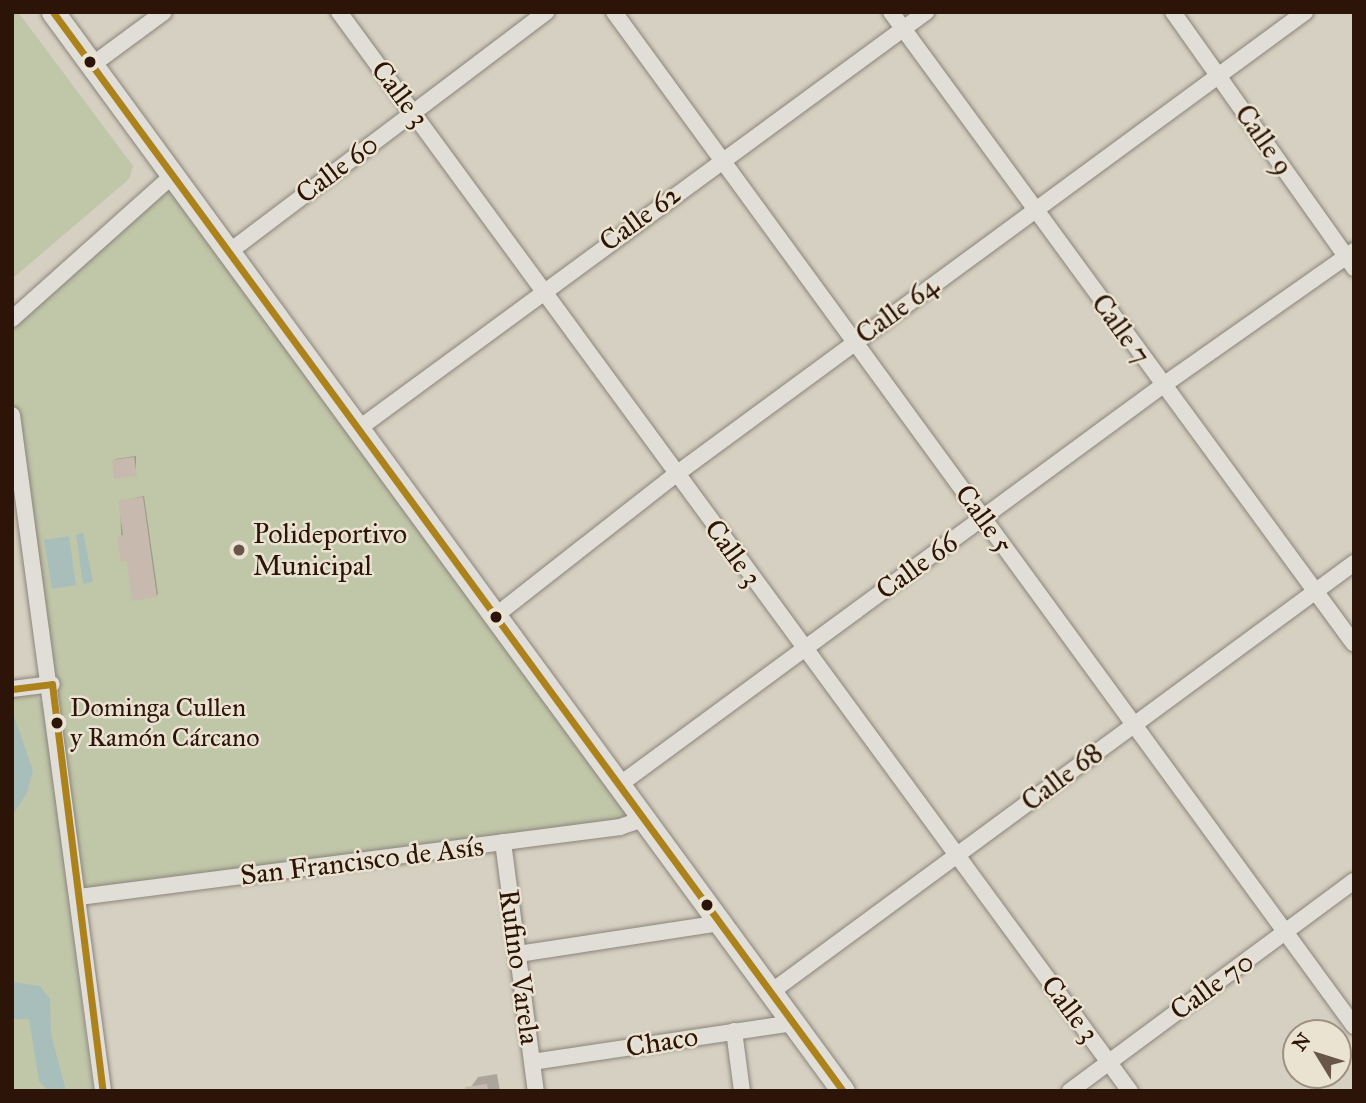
<!DOCTYPE html>
<meta charset="utf-8">
<style>
body{margin:0}
#map{position:relative;width:1366px;height:1103px;overflow:hidden;background:#d6d0c2;font-family:"IM FELL Great Primer",serif}
div>[style]{position:absolute}
[style*='--x']{left:calc(var(--x)*1px);top:calc(var(--y)*1px);width:calc(var(--w)*1px);rotate:calc(var(--a)*1deg)}
.green>*{inset:0;background:#c0c6a8}
.water>*{inset:0;background:#a8bebb}
.shadow>*{inset:0;background:#0003}
.building>*{inset:0;background:#c7b9ae}
.roads{filter:drop-shadow(0 0 2px #8b847b) drop-shadow(0 0 2px #8b847b)}
.street>*{height:16px;margin:-8px;padding:0 8px;transform-origin:8px;border-radius:8px;background:#e0ded6}
.secondary>*{height:23px;margin:-11.5px;padding:0 11.5px;transform-origin:11.5px;border-radius:11.5px;background:#e0ded6}
.bus-1>*{height:7px;margin:-3.5px;padding:0 3.5px;transform-origin:3.5px;border-radius:3.5px;background:#ab821c}
.dots>*{width:19px;height:19px;translate:-50% -50%;box-sizing:border-box;border:4px solid #eae3d2;border-radius:50%}
span{translate:-50% -50%;white-space:nowrap;text-align:center;line-height:1.15;-webkit-text-stroke:5px #eae3d2;paint-order:stroke}
.bus-label{font-size:26px;color:#2d1409}
.left{translate:0 -50%;text-align:left}
.street-label{font-size:28px;color:#2d1409}
.poi-label{font-size:28px;color:#2d1409}
.frame{position:absolute;inset:0;border:14px solid #2d1409;pointer-events:none}
.north{position:absolute;left:1282px;top:1019px;width:70px;height:70px;box-sizing:border-box;background:#eae3d2;border:2px solid #9e9082;border-radius:50%;rotate:308deg;font-size:19px;font-weight:700;line-height:28px;text-align:center;color:#2d1409}
.north::after{content:'';display:block;margin:auto;width:24px;height:32px;background:#68564a;clip-path:polygon(50% 0,100% 100%,50% 72%,0 100%)}
</style>
<div id="map">
<div class="green">
<div style="clip-path:polygon(12px 12px,18px 12px,133px 166px,129px 179px,12px 279px)"></div>
<div style="clip-path:polygon(173px 175px,643px 819px,79px 897px,12px 415px,12px 319px)"></div>
<div style="clip-path:polygon(36px 695px,44px 705px,93px 1091px,12px 1091px,12px 697px)"></div>
</div>
<div class="water">
<div style="clip-path:polygon(83px 532px,93px 582px,83px 584px,76px 535px)"></div>
<div style="clip-path:polygon(69px 536px,76px 585px,52px 589px,44px 540px)"></div>
<div style="clip-path:polygon(13px 713px,33px 771px,27px 793px,12px 816px)"></div>
<div style="clip-path:polygon(12px 982px,40px 986px,50px 999px,51px 1034px,66px 1091px,48px 1091px,39px 1081px,29px 1019px,12px 1019px)"></div>
</div>
<div class="shadow">
<div style="clip-path:polygon(136px 456px,136px 474px,113px 461px,115px 459px)"></div>
<div style="clip-path:polygon(144px 496px,158px 594px,156px 596px,128px 559px,122px 560px,120px 501px)"></div>
<div style="clip-path:polygon(497px 1074px,500px 1091px,468px 1091px,478px 1077px)"></div>
</div>
<div class="building">
<div style="clip-path:polygon(134px 457px,137px 476px,114px 479px,112px 460px)"></div>
<div style="clip-path:polygon(143px 497px,157px 597px,132px 601px,127px 561px,121px 562px,117px 536px,123px 535px,118px 500px)"></div>
<div style="clip-path:polygon(487px 1084px,488px 1091px,466px 1091px,465px 1087px)"></div>
</div>
<div class="roads">
<div class="street">
<div style="--x:339;--y:12;--w:1338;--a:53.76"></div>
<div style="--x:614;--y:12;--w:1255;--a:53.88"></div>
<div style="--x:891;--y:12;--w:783;--a:53.77"></div>
<div style="--x:1173;--y:12;--w:314;--a:54.7"></div>
<div style="--x:92;--y:65;--w:89;--a:-36.4"></div>
<div style="--x:229;--y:252;--w:398;--a:-37.1"></div>
<div style="--x:12;--y:319;--w:216;--a:-41.8"></div>
<div style="--x:12;--y:415;--w:682;--a:82.33"></div>
<div style="--x:358;--y:429;--w:705;--a:-36.28"></div>
<div style="--x:495;--y:616;--w:229;--a:-38.1"></div>
<div style="--x:675;--y:475;--w:782;--a:-36.31"></div>
<div style="--x:12;--y:689;--w:40;--a:-7.1"></div>
<div style="--x:619;--y:785;--w:674;--a:-36.31"></div>
<div style="--x:1162;--y:386;--w:235;--a:-35.1"></div>
<div style="--x:503;--y:842;--w:251;--a:82.5"></div>
<div style="--x:79;--y:897;--w:546;--a:-7.37"></div>
<div style="--x:620;--y:827;--w:24;--a:-19"></div>
<div style="--x:518;--y:954;--w:204;--a:-8.7"></div>
<div style="--x:771;--y:992;--w:724;--a:-36.35"></div>
<div style="--x:734;--y:1031;--w:61;--a:82.4"></div>
<div style="--x:532;--y:1062;--w:264;--a:-8.5"></div>
<div style="--x:1070;--y:1091;--w:353;--a:-36.5"></div>
</div>
<div class="secondary">
<div style="--x:53;--y:12;--w:1337;--a:53.79"></div>
</div>
</div>
<div class="bus-1">
<div style="--x:53;--y:12;--w:1337;--a:53.79"></div>
<div style="--x:12;--y:689;--w:40;--a:-7.1"></div>
<div style="--x:52;--y:684;--w:410;--a:82.9"></div>
</div>
<div class="dots">
<div style="left:90px;top:62px;background:#2d1409"></div>
<div style="left:239px;top:550px;background:#68564a"></div>
<div style="left:496px;top:617px;background:#2d1409"></div>
<div style="left:57px;top:723px;background:#2d1409"></div>
<div style="left:707px;top:905px;background:#2d1409"></div>
</div>
<div class="bus-label">
<span class="left" style="left:70px;top:723px">Dominga Cullen<br>y Ramón Cárcano</span>
</div>
<div class="street-label">
<span style="left:400px;top:94px;rotate:53deg">Calle 3</span>
<span style="left:1264px;top:140px;rotate:55deg">Calle 9</span>
<span style="left:337px;top:169px;rotate:-37deg">Calle 60</span>
<span style="left:640px;top:218px;rotate:-36deg">Calle 62</span>
<span style="left:897px;top:310px;rotate:-36deg">Calle 64</span>
<span style="left:1121px;top:329px;rotate:54deg">Calle 7</span>
<span style="left:984px;top:519px;rotate:54deg">Calle 5</span>
<span style="left:733px;top:553px;rotate:54deg">Calle 3</span>
<span style="left:917px;top:566px;rotate:-36deg">Calle 66</span>
<span style="left:1062px;top:777px;rotate:-37deg">Calle 68</span>
<span style="left:362px;top:861px;rotate:-7deg">San Francisco de Asís</span>
<span style="left:519px;top:967px;rotate:82deg">Rufino Varela</span>
<span style="left:1212px;top:986px;rotate:-36deg">Calle 70</span>
<span style="left:1070px;top:1009px;rotate:53deg">Calle 3</span>
<span style="left:662px;top:1042px;rotate:-9deg">Chaco</span>
</div>
<div class="poi-label">
<span class="left" style="left:253px;top:550px">Polideportivo<br>Municipal</span>
</div>
<div class="frame"></div>
<div class="north">N</div>
</div>
